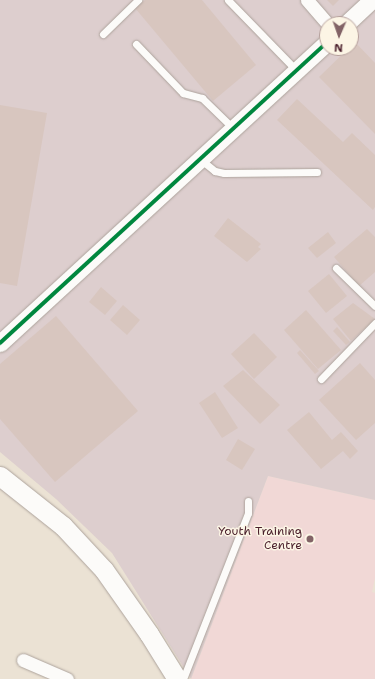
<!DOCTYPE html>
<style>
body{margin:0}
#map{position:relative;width:375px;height:679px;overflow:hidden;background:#ebe2d4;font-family:"Shantell Sans",sans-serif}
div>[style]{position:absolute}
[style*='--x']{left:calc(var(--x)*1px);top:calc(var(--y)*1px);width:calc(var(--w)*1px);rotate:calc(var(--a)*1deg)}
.built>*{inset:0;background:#f1d8d6}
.industrial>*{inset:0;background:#ddcece}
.building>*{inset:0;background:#d8c6bf}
.roads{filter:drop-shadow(0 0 1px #ada39c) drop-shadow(0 0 1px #ada39c)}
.service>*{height:7px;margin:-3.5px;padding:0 3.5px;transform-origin:3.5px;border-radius:3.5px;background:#fcfbf9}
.minor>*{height:13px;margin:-6.5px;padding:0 6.5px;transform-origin:6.5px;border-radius:6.5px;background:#fcfbf9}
.tertiary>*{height:17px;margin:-8.5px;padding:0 8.5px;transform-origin:8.5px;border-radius:8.5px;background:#fcfbf9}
.secondary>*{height:19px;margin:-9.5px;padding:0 9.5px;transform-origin:9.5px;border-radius:9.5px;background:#fcfbf9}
.cycleway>*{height:4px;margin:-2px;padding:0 2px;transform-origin:2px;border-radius:2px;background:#00873e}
.dots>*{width:11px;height:11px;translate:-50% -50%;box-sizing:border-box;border:2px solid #fcf5e5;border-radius:50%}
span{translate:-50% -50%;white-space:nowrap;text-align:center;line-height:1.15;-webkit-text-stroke:3px #fcf5e5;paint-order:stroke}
.poi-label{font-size:12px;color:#4a1f2b}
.right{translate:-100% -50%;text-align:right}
.north{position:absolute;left:319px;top:16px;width:40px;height:40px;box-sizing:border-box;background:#fcf5e5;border:1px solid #b59f9b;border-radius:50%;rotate:182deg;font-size:11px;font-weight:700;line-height:16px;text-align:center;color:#4a1f2b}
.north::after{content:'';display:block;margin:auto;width:14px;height:18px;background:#826366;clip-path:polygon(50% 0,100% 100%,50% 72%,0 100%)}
</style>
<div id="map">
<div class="built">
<div style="clip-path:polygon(268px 476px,375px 500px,375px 578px,372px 592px,375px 593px,375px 679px,191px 679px)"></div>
</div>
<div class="industrial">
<div style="clip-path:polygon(evenodd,0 0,375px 0,375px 500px,268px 476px,191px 679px,112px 553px,56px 499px,0 452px,0 0,327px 24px,351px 24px,351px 48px,327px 48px,327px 24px)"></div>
</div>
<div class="building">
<div style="clip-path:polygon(145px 0,202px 0,256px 65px,213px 101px,135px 8px)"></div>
<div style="clip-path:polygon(327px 0,339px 0,333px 6px)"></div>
<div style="clip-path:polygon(355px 42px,375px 63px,375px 134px,319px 77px)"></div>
<div style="clip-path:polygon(297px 99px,343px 142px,352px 133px,375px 155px,375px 207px,373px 210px,277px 120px)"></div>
<div style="clip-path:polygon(0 105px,47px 113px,17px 286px,0 283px)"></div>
<div style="clip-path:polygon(228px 218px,261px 244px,258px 247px,261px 249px,247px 262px,214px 236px)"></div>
<div style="clip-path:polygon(367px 229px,375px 237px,375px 272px,359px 286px,334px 257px)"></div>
<div style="clip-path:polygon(328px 232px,336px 243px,317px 258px,308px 248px)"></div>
<div style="clip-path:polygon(329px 274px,347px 296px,326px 313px,308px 291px)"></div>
<div style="clip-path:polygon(101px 287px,117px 301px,105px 315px,89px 302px)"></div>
<div style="clip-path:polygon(353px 303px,375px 319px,351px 341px,333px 319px)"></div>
<div style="clip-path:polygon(123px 305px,140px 320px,127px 335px,110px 320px)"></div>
<div style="clip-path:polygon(306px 310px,341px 350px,318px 369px,284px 330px)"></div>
<div style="clip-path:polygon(56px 316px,138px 411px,55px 482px,0 419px,0 364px)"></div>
<div style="clip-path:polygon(337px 327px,350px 342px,346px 345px,333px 331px)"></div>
<div style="clip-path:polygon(254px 333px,277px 357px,254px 379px,231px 354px)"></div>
<div style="clip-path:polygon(300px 350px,319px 371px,315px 374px,297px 353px)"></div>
<div style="clip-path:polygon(360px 363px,375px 380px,375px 423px,356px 440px,319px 400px)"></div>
<div style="clip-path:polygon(243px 370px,280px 405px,260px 424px,223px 386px)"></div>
<div style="clip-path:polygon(215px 392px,238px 428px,222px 438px,199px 403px)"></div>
<div style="clip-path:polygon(309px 412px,332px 440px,341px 432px,358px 451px,350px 459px,343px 451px,321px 469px,287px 430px)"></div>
<div style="clip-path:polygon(238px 439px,255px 449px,242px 470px,226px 460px)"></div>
</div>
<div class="roads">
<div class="service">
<div style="--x:228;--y:0;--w:98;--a:45.8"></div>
<div style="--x:103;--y:34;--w:49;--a:-44.2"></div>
<div style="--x:136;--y:44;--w:68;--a:46.2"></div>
<div style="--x:183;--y:93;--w:20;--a:15"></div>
<div style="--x:202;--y:98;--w:43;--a:44.1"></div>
<div style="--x:200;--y:159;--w:19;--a:39"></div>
<div style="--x:215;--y:171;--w:9;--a:13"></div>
<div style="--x:224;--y:173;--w:93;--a:-0.6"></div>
<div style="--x:336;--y:268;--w:54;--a:44.3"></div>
<div style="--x:321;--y:379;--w:78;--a:-46"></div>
<div style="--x:183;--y:679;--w:178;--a:-68.6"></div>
<div style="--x:248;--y:513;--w:12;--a:-90"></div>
</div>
<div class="minor">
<div style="--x:307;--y:0;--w:32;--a:49"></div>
<div style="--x:23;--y:660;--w:48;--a:23.4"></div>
</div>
<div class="tertiary">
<div style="--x:346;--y:24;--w:35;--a:-43"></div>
<div style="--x:0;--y:343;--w:444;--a:-42.6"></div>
</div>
<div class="secondary">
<div style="--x:0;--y:476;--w:80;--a:38.4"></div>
<div style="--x:63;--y:526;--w:60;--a:47"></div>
<div style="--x:104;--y:570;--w:78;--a:54.9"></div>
<div style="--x:149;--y:634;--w:53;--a:58.1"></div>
</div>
</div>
<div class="cycleway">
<div style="--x:0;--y:343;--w:444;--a:-42.6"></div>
</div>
<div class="dots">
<div style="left:310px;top:539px;background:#826366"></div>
</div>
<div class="poi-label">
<span class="right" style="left:302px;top:539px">Youth Training<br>Centre</span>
</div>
<div class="north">N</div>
</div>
